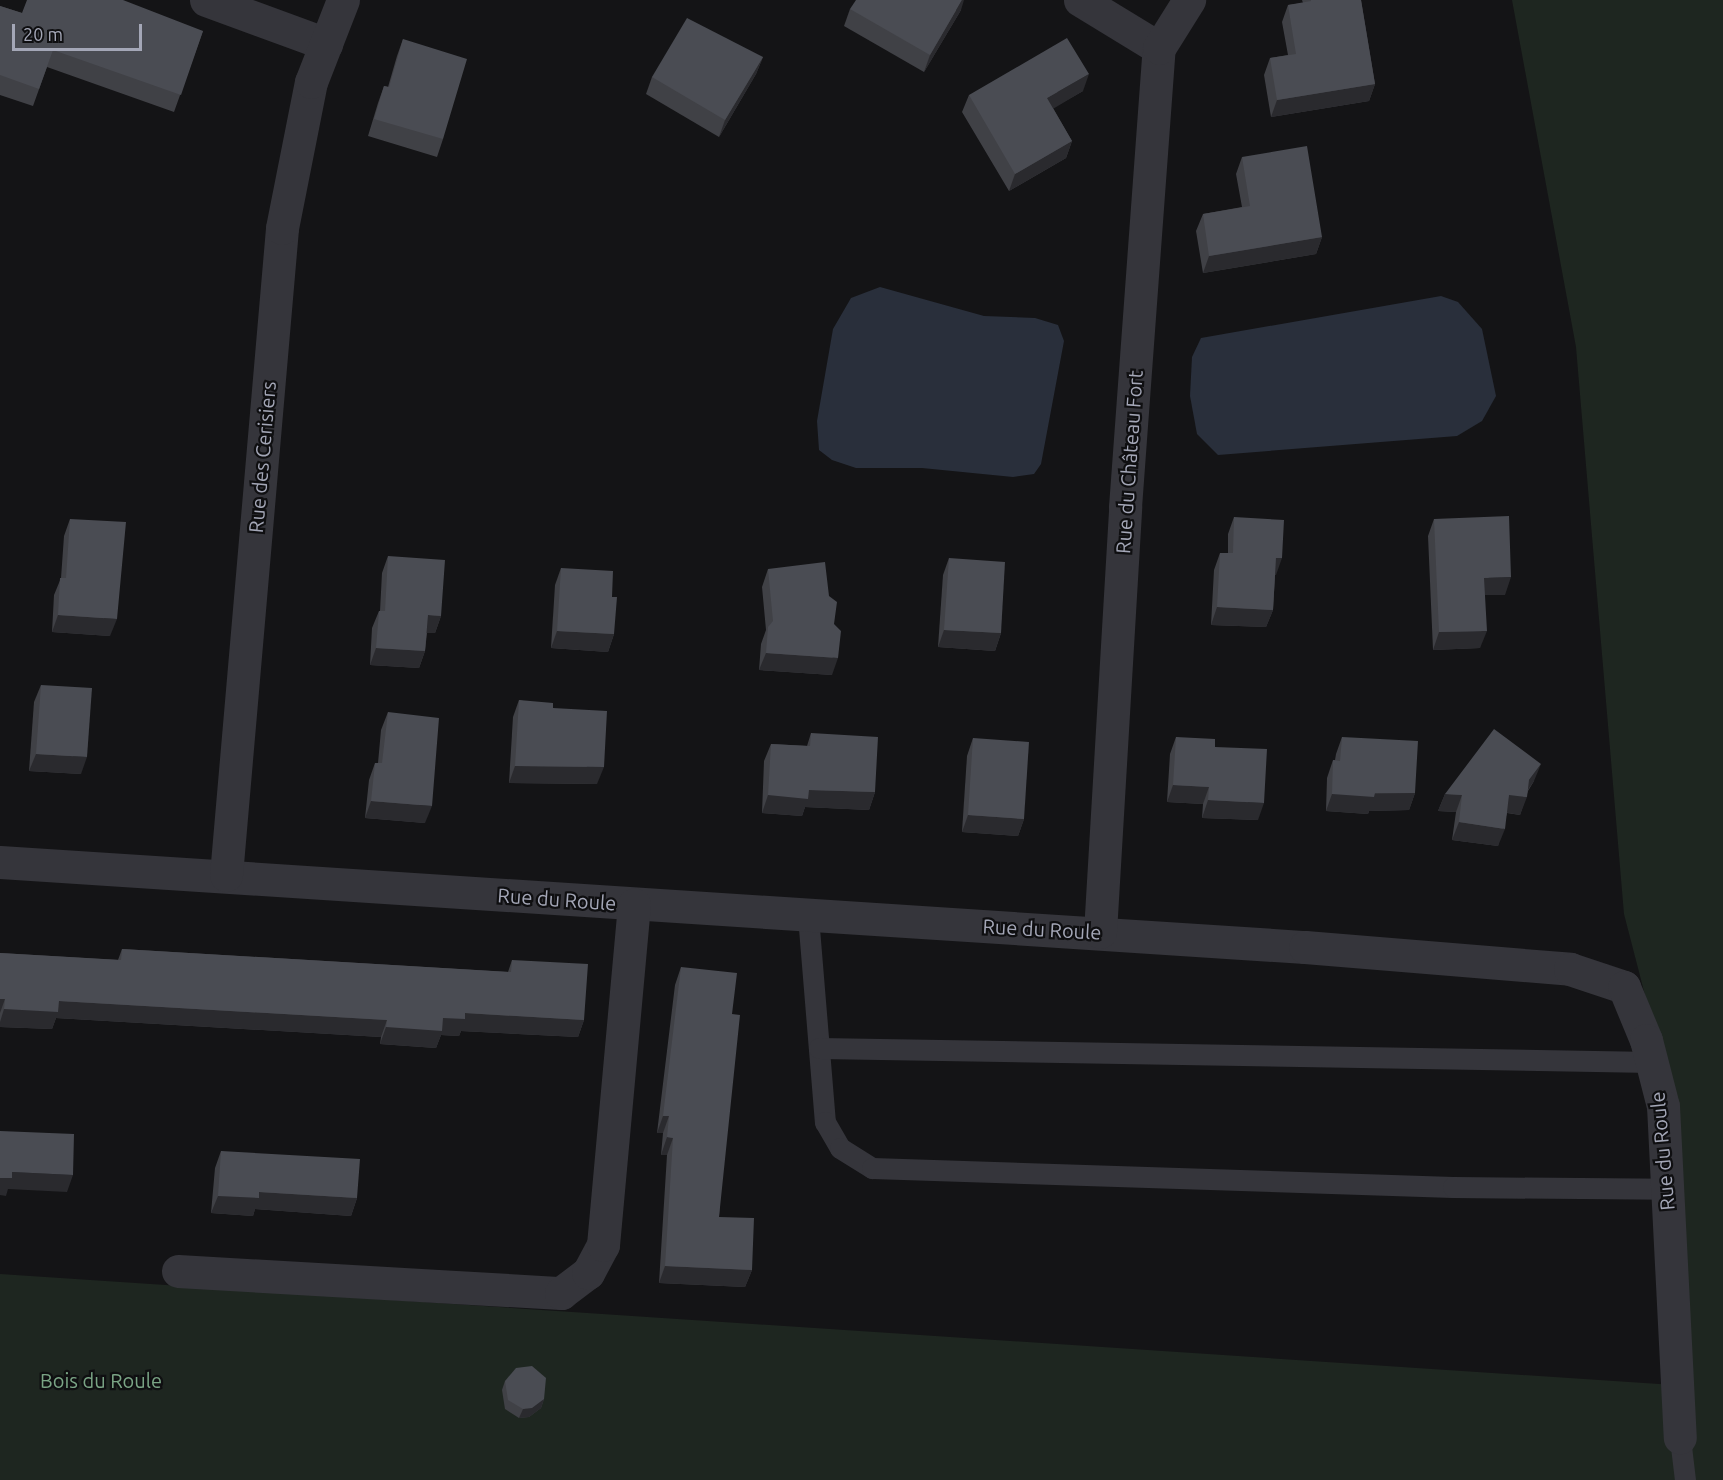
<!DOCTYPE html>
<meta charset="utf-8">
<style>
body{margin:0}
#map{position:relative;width:1723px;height:1480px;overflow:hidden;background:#141416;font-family:Ubuntu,sans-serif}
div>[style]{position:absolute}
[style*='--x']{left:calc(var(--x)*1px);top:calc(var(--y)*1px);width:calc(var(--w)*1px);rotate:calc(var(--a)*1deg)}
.green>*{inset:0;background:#1e2620}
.water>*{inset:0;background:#292f3b}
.lane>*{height:21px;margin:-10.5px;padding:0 10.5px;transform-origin:10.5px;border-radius:10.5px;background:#35353b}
.street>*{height:33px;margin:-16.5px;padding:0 16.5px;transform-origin:16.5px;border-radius:16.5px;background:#35353b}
.wall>*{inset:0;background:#404146}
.shaded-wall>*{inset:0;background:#2a2a2e}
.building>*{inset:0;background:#4a4c53}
span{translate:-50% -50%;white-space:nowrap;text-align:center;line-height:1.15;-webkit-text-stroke:4.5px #0f0f11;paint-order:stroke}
.street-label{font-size:20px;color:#a4a7b7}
.park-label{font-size:20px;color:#7aa485}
.scale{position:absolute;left:12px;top:24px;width:130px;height:27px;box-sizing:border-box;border:3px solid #a4a7b7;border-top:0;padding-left:8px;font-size:18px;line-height:21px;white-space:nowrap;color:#a4a7b7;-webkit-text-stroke:4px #0f0f11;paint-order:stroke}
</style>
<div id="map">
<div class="green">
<div style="clip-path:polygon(1512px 0,1723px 0,1723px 1480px,0 1480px,0 1274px,1689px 1386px,1680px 1130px,1624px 914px,1576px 347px)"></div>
</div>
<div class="water">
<div style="clip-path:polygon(880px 287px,984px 316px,1035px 318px,1058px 325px,1064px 341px,1041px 464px,1034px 474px,1013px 477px,922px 468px,856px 468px,832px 460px,819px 450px,817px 421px,833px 329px,851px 298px)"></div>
<div style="clip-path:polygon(1441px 296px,1458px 302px,1482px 329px,1496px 396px,1482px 421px,1457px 436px,1218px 455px,1197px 434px,1190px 396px,1192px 357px,1201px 338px)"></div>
</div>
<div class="lane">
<div style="--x:808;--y:916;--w:207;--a:85.3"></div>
<div style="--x:825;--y:1122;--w:30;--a:60"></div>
<div style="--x:840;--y:1148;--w:38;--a:32"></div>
<div style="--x:872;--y:1168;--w:581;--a:1.87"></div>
<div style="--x:1453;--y:1187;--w:213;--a:0.5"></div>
<div style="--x:819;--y:1048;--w:833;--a:0.96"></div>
<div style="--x:1680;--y:1438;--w:42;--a:83.2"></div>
</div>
<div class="street">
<div style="--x:206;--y:0;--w:128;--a:20.1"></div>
<div style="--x:1080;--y:0;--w:92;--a:31.3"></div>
<div style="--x:0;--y:862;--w:1308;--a:3.73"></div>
<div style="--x:1305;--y:947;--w:266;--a:4.7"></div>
<div style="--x:1570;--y:969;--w:57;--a:18.4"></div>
<div style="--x:1624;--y:987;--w:57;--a:67.5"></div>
<div style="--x:1646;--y:1040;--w:68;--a:75.6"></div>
<div style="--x:1663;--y:1106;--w:332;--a:87.1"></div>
<div style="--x:226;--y:875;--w:649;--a:-85.05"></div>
<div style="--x:282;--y:228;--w:149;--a:-78.8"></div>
<div style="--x:311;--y:82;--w:88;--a:-68.7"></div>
<div style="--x:1100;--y:932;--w:426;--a:-86.6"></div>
<div style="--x:1125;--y:507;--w:460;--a:-85.8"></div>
<div style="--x:1159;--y:48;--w:57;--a:-58"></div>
<div style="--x:178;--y:1271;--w:384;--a:3.3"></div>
<div style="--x:561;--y:1293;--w:34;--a:-37"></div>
<div style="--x:588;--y:1273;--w:32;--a:-62"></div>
<div style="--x:603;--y:1245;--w:342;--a:-84.8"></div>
</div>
<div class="wall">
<div style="clip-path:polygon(1302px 0,1361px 0,1375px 84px,1369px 101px,1271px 117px,1264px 75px,1270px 58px,1288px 55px,1282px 22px,1288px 5px,1303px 3px)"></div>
<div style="clip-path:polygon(0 6px,22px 13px,203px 31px,174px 112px,47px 67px,33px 106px,0 95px)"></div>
<div style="clip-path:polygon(850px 9px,961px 10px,924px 72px,844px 26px)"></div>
<div style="clip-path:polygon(403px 39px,443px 139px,437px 157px,368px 136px,378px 103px,384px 86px,388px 87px,397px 56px)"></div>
<div style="clip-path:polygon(763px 57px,756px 74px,719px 137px,646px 94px,652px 77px)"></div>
<div style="clip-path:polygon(1083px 91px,1053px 108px,1072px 141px,1066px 158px,1009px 191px,962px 112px,969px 95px)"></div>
<div style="clip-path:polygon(1242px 157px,1322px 237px,1316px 254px,1203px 273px,1196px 231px,1203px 214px,1242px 207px,1236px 174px)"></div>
<div style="clip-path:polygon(1234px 517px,1276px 575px,1275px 575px,1273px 610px,1266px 627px,1211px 625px,1214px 570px,1220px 553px,1228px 553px,1228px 534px)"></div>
<div style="clip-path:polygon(70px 519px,110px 636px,52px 632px,54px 595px,61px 578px,64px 536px)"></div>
<div style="clip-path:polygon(1434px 519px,1505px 595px,1485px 595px,1480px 648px,1433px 650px,1428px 536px)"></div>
<div style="clip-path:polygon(388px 556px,441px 616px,435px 633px,427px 633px,425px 651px,419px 668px,370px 665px,372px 628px,379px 611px,380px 611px,382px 573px)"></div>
<div style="clip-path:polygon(949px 558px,1001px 633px,995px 651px,938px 647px,943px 575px)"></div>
<div style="clip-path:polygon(561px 568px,612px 597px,614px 634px,608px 652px,551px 648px,555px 585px)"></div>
<div style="clip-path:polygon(768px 569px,829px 596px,834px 624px,832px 675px,759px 670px,761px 644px,766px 630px,762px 587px)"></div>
<div style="clip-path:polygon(41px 685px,81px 774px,29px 771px,34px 702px)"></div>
<div style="clip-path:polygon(519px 700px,553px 708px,597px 784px,509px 783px,513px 717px)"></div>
<div style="clip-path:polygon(388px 712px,425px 823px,365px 818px,369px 780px,375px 763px,378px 763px,381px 730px)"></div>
<div style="clip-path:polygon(811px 733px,875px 792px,869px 810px,805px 807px,802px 816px,762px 813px,764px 761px,771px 744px,807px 746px)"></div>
<div style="clip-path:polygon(1176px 737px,1215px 747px,1258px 820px,1202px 818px,1203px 804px,1167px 802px,1170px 754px)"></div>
<div style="clip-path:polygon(1342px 737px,1415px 793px,1409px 810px,1369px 811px,1368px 814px,1326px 811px,1327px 778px,1333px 760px,1335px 760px,1336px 754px)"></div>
<div style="clip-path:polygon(973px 738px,1024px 819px,1018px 836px,962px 832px,967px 756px)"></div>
<div style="clip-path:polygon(1534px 781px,1528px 791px,1520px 815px,1507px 813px,1498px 846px,1452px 840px,1456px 812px,1438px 811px,1445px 794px)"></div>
<div style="clip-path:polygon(122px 949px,508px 972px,512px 960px,584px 1020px,578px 1037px,461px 1031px,459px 1036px,441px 1035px,436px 1048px,380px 1044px,381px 1037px,56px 1018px,52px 1029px,0 1027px,0 953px,118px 960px)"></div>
<div style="clip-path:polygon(681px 967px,732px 1014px,719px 1217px,752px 1270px,745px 1287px,659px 1283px,667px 1155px,661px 1155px,663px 1133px,657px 1133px,675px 985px)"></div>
<div style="clip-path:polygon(221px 1151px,357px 1198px,351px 1216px,255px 1209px,253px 1216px,211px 1213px,215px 1168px)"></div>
<div style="clip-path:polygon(505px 1381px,544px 1399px,541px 1408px,529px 1417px,519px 1418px,505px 1409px,502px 1390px)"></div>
</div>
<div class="shaded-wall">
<div style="clip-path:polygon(962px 0,964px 0,961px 10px,924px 72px,930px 55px)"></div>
<div style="clip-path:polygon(763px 57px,756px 74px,719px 137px,725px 120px)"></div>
<div style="clip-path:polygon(1089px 74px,1083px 91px,1041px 116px,1047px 98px)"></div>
<div style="clip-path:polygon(1375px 84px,1369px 101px,1271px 117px,1277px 100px)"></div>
<div style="clip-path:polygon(1072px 141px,1066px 158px,1009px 191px,1015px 174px)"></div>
<div style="clip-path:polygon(1322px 237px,1316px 254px,1203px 273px,1209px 256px)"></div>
<div style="clip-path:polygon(1276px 558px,1282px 558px,1276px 575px,1270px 575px)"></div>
<div style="clip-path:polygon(1511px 577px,1505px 595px,1478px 595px,1484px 578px)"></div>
<div style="clip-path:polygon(1217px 607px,1273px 610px,1266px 627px,1211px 625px)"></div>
<div style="clip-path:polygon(58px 615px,117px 619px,110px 636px,52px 632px)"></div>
<div style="clip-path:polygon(428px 615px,441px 616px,435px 633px,422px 633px)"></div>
<div style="clip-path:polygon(944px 630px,1001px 633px,995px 651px,938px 647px)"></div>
<div style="clip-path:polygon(557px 631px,614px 634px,608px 652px,551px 648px)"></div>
<div style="clip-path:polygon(1487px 631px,1480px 648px,1433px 650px,1439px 632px)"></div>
<div style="clip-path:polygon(376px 648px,425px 651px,419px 668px,370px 665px)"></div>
<div style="clip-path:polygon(766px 653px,838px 658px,832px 675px,759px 670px)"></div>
<div style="clip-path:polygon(36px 754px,87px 757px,81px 774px,29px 771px)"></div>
<div style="clip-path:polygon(1541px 764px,1534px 781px,1523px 797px,1527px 797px,1520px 815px,1503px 812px,1509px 795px,1529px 780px)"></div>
<div style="clip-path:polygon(515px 766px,604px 767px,597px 784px,509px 783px)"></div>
<div style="clip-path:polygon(1173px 785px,1209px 787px,1203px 804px,1167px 802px)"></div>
<div style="clip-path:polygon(809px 790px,875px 792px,869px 810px,805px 807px,802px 816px,762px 813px,768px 795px)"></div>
<div style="clip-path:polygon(1415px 793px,1409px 810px,1369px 811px,1368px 814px,1326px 811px,1332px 794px)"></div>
<div style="clip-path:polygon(1445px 794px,1462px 795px,1456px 812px,1438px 811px)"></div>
<div style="clip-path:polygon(1208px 800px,1264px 803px,1258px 820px,1202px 818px)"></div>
<div style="clip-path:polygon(371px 801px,432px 806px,425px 823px,365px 818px)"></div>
<div style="clip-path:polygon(968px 815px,1024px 819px,1018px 836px,962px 832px)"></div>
<div style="clip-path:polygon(1459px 822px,1505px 829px,1498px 846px,1452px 840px)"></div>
<div style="clip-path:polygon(0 999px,5px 999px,0 1013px)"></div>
<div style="clip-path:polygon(59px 1001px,387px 1020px,381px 1037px,56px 1018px,52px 1029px,0 1027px,0 1022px,4px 1009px)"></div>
<div style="clip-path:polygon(465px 1013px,584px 1020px,578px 1037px,461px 1031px,459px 1036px,441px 1035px,436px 1048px,380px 1044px,386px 1027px)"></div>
<div style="clip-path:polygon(663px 1116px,669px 1116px,663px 1133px,657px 1133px)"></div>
<div style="clip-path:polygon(667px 1137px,673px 1138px,667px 1155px,661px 1155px)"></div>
<div style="clip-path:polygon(12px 1172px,73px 1175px,67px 1192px,8px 1189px,6px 1196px,0 1195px,0 1178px)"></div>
<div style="clip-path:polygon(259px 1192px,357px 1198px,351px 1216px,255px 1209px,253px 1216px,211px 1213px,218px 1196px)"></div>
<div style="clip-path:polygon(665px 1266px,752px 1270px,745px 1287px,659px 1283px)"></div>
<div style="clip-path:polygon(544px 1399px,541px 1408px,529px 1417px,519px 1418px,523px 1409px)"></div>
</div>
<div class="building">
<div style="clip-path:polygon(27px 0,123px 0,203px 31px,181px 95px,53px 50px,39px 89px,0 75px,0 6px,22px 13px)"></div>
<div style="clip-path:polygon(856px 0,962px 0,930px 55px,850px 9px)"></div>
<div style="clip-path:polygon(1311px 0,1361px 0,1375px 84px,1277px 100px,1270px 58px,1296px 54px,1288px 5px,1311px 1px)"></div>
<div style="clip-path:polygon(687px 18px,763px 57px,725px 120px,652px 77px)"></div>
<div style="clip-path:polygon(1067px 38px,1089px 74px,1047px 98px,1072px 141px,1015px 174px,969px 95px)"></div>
<div style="clip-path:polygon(403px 39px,467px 59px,443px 139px,374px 119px,384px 86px,389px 87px)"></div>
<div style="clip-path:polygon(1307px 146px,1322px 237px,1209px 256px,1203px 214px,1250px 206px,1242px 157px)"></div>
<div style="clip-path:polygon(1509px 516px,1511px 577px,1484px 578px,1487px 631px,1439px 632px,1434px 519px)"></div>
<div style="clip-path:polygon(1234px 517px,1284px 520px,1282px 558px,1276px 558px,1273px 610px,1217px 607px,1220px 553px,1233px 553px)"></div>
<div style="clip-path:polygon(70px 519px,126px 522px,117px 619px,58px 615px,60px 578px,66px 578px)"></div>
<div style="clip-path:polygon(388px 556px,445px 560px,441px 616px,428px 615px,425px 651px,376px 648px,379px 611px,385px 611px)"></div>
<div style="clip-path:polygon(949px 558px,1005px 562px,1001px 633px,944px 630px)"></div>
<div style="clip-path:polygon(825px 562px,829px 596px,837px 602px,834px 624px,841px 631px,838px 658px,766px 653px,768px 627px,773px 621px,768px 569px)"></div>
<div style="clip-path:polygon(561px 568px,613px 571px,612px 597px,617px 597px,614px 634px,557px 631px)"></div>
<div style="clip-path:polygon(41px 685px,92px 688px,87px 757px,36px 754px)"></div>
<div style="clip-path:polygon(519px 700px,553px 703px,553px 708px,607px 711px,604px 767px,515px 766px)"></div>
<div style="clip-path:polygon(388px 712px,439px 718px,432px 806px,371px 801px,375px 763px,382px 763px)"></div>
<div style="clip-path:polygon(1494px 729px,1541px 764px,1529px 780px,1527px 797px,1509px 795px,1505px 829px,1459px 822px,1462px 795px,1445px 794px)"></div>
<div style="clip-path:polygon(811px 733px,878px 737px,875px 792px,809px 790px,808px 799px,768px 795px,771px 744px,810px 746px)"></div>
<div style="clip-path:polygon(1176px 737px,1215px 739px,1215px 747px,1267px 749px,1264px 803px,1208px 800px,1209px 787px,1173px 785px)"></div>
<div style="clip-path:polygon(1342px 737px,1418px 741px,1415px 793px,1375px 793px,1374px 797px,1332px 794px,1333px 760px,1340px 761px)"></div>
<div style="clip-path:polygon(973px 738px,1029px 742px,1024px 819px,968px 815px)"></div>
<div style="clip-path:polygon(122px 949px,511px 972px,512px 960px,588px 964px,584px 1020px,465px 1013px,465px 1019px,443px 1018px,442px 1031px,386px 1027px,387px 1020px,59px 1001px,58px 1012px,4px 1009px,5px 999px,0 999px,0 953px,121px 960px)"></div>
<div style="clip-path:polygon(681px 967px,737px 973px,732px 1014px,740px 1015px,719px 1217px,754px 1218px,752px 1270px,665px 1266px,673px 1138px,667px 1137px,669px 1116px,663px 1116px)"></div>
<div style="clip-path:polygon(0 1131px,74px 1134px,73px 1175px,12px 1172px,12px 1178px,0 1178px)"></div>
<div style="clip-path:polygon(221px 1151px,360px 1159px,357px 1198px,259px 1192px,259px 1198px,218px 1196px)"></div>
<div style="clip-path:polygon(532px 1366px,546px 1378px,544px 1399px,532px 1408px,523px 1409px,508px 1400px,505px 1381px,516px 1368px)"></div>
</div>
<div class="street-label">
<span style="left:262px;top:457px;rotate:-85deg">Rue des Cerisiers</span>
<span style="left:1129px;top:462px;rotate:-86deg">Rue du Château Fort</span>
<span style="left:557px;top:899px;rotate:4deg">Rue du Roule</span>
<span style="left:1042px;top:929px;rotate:3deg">Rue du Roule</span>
<span style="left:1662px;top:1151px;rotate:-95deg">Rue du Roule</span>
</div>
<div class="park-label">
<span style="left:101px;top:1380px">Bois du Roule</span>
</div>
<div class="scale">20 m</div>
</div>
